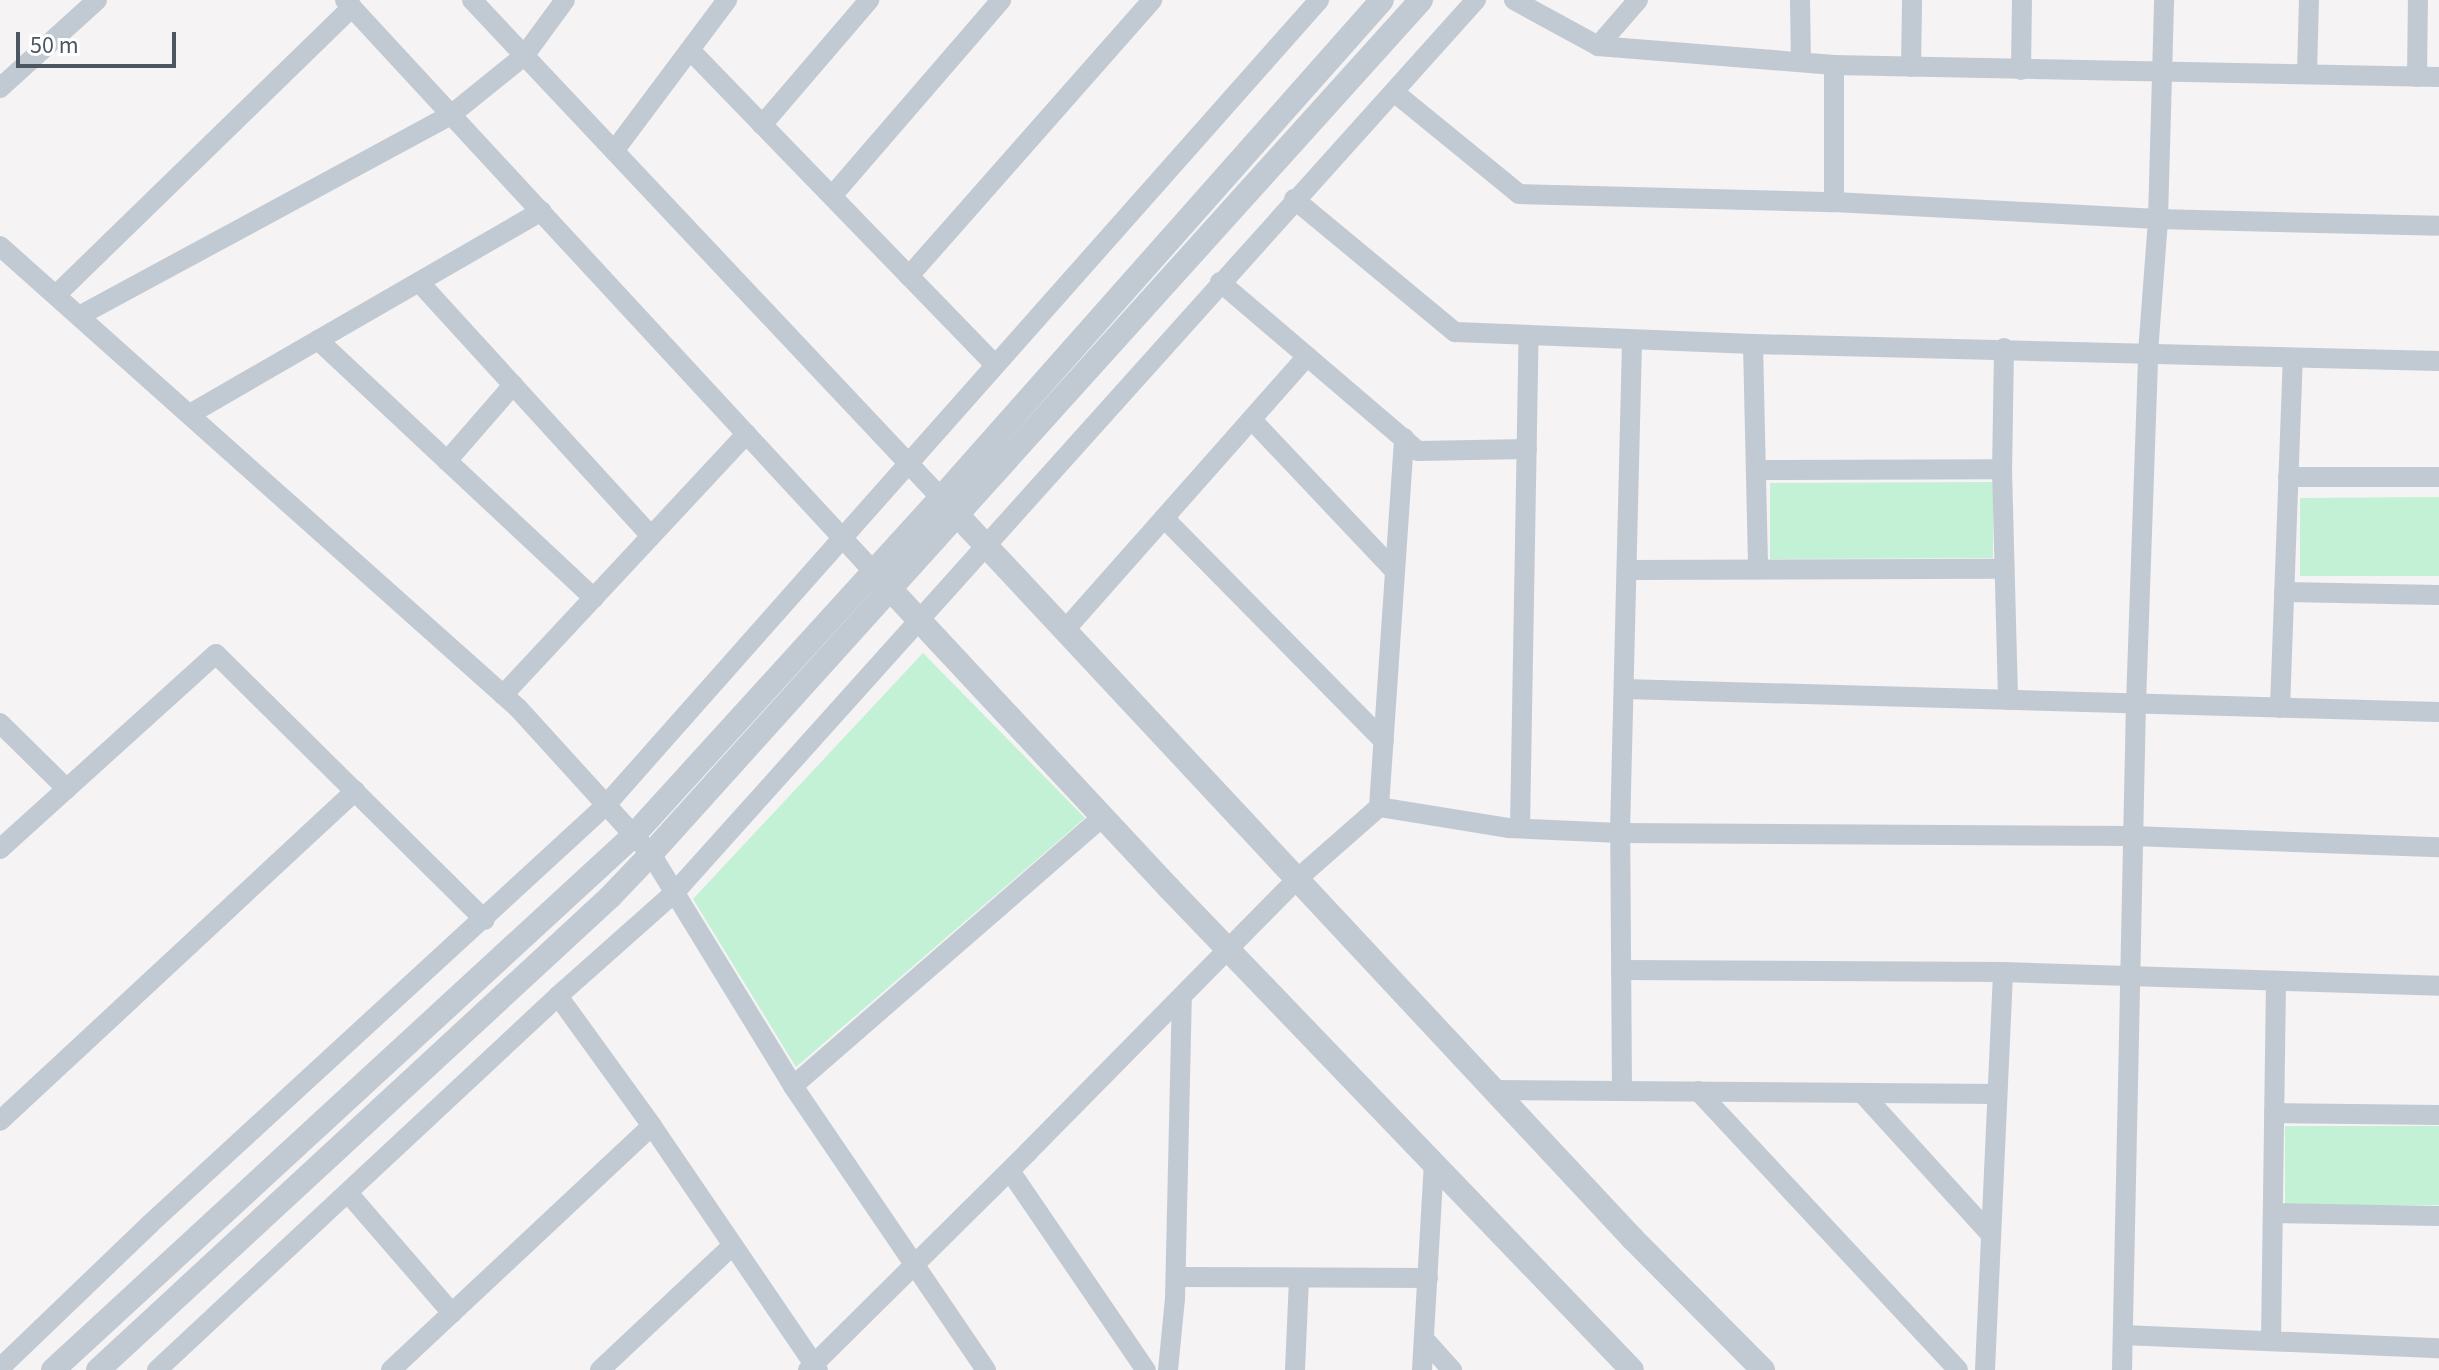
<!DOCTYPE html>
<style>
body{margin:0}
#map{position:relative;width:2439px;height:1370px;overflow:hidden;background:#f5f3f3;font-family:"Source Sans 3",sans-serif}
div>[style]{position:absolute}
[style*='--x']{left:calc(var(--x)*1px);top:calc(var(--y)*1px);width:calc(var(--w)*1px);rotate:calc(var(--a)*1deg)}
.green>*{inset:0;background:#c3f1d5}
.minor>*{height:20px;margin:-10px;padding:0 10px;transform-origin:10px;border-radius:10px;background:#c1cad2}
.tertiary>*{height:24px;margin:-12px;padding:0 12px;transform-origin:12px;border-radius:12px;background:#c1cad2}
span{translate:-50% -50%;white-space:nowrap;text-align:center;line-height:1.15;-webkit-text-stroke:7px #fff;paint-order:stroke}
.scale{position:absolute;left:16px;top:32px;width:160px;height:36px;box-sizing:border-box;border:4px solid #4a5661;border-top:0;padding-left:10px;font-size:24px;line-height:28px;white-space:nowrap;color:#4a5661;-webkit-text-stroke:6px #fff;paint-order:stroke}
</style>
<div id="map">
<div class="green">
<div style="clip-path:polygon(1993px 482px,1993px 558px,1770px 559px,1770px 483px)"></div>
<div style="clip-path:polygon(2439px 497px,2439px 576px,2300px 576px,2300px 498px)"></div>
<div style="clip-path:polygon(923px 653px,1085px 818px,796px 1067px,693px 899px)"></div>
<div style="clip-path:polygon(2285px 1126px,2439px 1126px,2439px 1205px,2285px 1206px)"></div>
</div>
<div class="minor">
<div style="--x:345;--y:0;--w:776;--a:47.24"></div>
<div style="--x:472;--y:0;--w:684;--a:46.72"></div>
<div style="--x:1514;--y:0;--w:96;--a:28.7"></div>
<div style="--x:1598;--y:46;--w:237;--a:4.6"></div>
<div style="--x:1834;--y:65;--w:605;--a:1.14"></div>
<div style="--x:1800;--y:0;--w:62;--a:89.1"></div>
<div style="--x:1598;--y:46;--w:61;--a:-49"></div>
<div style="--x:690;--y:50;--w:438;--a:45.9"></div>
<div style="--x:1834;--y:65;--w:137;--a:90"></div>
<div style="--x:1911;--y:67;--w:67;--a:-89.1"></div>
<div style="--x:2021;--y:70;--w:70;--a:-89.2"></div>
<div style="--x:2307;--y:74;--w:74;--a:-88.5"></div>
<div style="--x:2417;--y:77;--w:77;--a:-89.3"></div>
<div style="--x:0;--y:88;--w:131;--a:-42.2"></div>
<div style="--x:1394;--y:92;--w:161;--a:39.2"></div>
<div style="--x:1519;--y:194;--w:315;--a:1.5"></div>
<div style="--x:1834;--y:202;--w:324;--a:3"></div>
<div style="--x:2158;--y:219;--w:281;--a:1.4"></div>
<div style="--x:762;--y:125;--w:165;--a:-49.4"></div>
<div style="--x:614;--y:151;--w:189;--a:-53.2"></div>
<div style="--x:832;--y:196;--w:259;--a:-49.2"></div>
<div style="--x:1294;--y:199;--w:209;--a:39.6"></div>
<div style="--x:1455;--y:332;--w:298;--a:2.3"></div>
<div style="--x:1753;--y:344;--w:686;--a:1.42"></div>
<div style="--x:0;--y:246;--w:694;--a:41.73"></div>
<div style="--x:518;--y:708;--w:197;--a:47.7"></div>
<div style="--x:651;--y:854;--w:272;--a:58.5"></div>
<div style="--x:909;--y:276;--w:368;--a:-48.6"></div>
<div style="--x:419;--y:282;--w:344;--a:47.6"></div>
<div style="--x:1220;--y:282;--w:260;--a:40.5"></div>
<div style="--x:1418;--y:451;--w:109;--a:-1.1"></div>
<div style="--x:56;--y:295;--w:413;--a:-44.2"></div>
<div style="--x:79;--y:316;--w:424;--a:-28.4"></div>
<div style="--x:452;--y:114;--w:92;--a:-38.9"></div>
<div style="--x:524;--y:56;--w:69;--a:-53.8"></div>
<div style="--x:318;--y:340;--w:378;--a:43.1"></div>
<div style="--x:1753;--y:344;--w:225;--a:88.7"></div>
<div style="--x:2004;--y:348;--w:121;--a:90.9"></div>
<div style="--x:2002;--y:469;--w:231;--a:88.5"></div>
<div style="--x:190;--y:414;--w:406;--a:-30"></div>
<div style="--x:1252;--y:420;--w:208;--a:46.6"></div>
<div style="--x:447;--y:461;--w:101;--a:-49"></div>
<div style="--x:1756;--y:470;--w:246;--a:-0.2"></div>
<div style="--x:2288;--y:477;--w:151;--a:0"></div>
<div style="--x:1164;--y:518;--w:313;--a:45.4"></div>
<div style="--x:1627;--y:570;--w:377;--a:-0.2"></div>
<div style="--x:2284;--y:592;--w:155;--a:1.1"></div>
<div style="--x:1064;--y:631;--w:367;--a:-48.5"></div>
<div style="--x:1624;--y:689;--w:815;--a:1.62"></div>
<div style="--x:503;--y:695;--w:357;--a:-47"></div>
<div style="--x:2280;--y:708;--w:350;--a:-87.9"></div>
<div style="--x:0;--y:723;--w:94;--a:44.6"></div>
<div style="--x:1379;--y:807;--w:132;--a:9.2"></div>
<div style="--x:1509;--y:828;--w:111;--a:2.6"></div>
<div style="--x:1620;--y:833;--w:512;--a:0.34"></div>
<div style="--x:2132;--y:836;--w:307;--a:2.1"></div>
<div style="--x:1520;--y:828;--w:492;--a:-89"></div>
<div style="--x:0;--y:849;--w:291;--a:-42.1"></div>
<div style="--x:216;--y:654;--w:378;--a:44.7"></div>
<div style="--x:1621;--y:970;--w:382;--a:0.3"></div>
<div style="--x:558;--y:996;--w:160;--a:54.1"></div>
<div style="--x:652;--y:1126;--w:295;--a:55.8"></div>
<div style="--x:1493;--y:1090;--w:504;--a:0.45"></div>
<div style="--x:1622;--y:1091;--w:258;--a:-90.4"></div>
<div style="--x:1620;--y:833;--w:493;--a:-88.6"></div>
<div style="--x:1698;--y:1091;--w:381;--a:47"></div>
<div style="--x:1862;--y:1093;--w:192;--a:47.7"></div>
<div style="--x:2274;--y:1113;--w:165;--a:0.7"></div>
<div style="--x:0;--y:1121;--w:485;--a:-42.9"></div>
<div style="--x:1010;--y:1171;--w:241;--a:55.7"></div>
<div style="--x:348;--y:1193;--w:159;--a:49.1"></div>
<div style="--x:2273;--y:1213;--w:166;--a:1"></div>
<div style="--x:1176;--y:1277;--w:252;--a:0.2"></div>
<div style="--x:2123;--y:1335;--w:316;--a:2.4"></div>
<div style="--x:1424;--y:1339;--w:42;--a:47.9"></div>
<div style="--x:2271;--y:1341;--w:360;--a:-89.2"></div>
<div style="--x:0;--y:1368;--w:208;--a:-43.8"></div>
<div style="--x:150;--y:1224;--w:618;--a:-42.57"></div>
<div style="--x:605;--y:806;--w:1077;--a:-48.46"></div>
<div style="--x:157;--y:1370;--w:548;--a:-43"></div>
<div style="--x:558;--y:996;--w:157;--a:-41.6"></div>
<div style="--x:675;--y:892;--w:1199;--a:-48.08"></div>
<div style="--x:391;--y:1370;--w:357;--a:-43.1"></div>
<div style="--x:600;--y:1370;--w:180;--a:-43.2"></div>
<div style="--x:808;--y:1370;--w:310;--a:-44.7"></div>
<div style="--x:1028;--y:1152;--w:382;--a:-45.4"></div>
<div style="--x:1296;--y:880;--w:111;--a:-41.3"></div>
<div style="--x:1379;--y:807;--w:370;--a:-86.1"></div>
<div style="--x:986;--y:1370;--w:343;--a:-124.2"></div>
<div style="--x:793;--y:1086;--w:410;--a:-41"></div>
<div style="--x:1168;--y:1370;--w:71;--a:-84.4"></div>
<div style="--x:1175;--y:1299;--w:301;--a:-88.7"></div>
<div style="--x:1295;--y:1370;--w:92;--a:-87.5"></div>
<div style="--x:1422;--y:1370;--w:206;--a:-86.7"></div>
<div style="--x:1985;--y:1370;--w:398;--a:-87.4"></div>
<div style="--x:2003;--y:972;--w:436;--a:1.8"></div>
<div style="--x:2122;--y:1370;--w:666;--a:-88.8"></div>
<div style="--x:2136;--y:704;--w:351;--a:-88"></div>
<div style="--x:2148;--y:353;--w:134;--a:-85.7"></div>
<div style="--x:2158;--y:219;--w:219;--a:-88.4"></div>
</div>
<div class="tertiary">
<div style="--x:948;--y:505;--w:1003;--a:46.98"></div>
<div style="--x:1632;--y:1238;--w:186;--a:45.2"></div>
<div style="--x:879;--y:577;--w:425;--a:47"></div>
<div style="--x:1169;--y:888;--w:668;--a:46.15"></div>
<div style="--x:53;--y:1370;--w:788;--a:-42.64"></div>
<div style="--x:633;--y:836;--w:457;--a:-47.7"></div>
<div style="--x:941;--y:498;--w:665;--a:-48.47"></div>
<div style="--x:98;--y:1370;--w:697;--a:-42.73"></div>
<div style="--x:610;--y:897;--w:59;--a:-46.4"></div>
<div style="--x:651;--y:854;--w:1150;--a:-47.96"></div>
</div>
<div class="scale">50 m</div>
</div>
